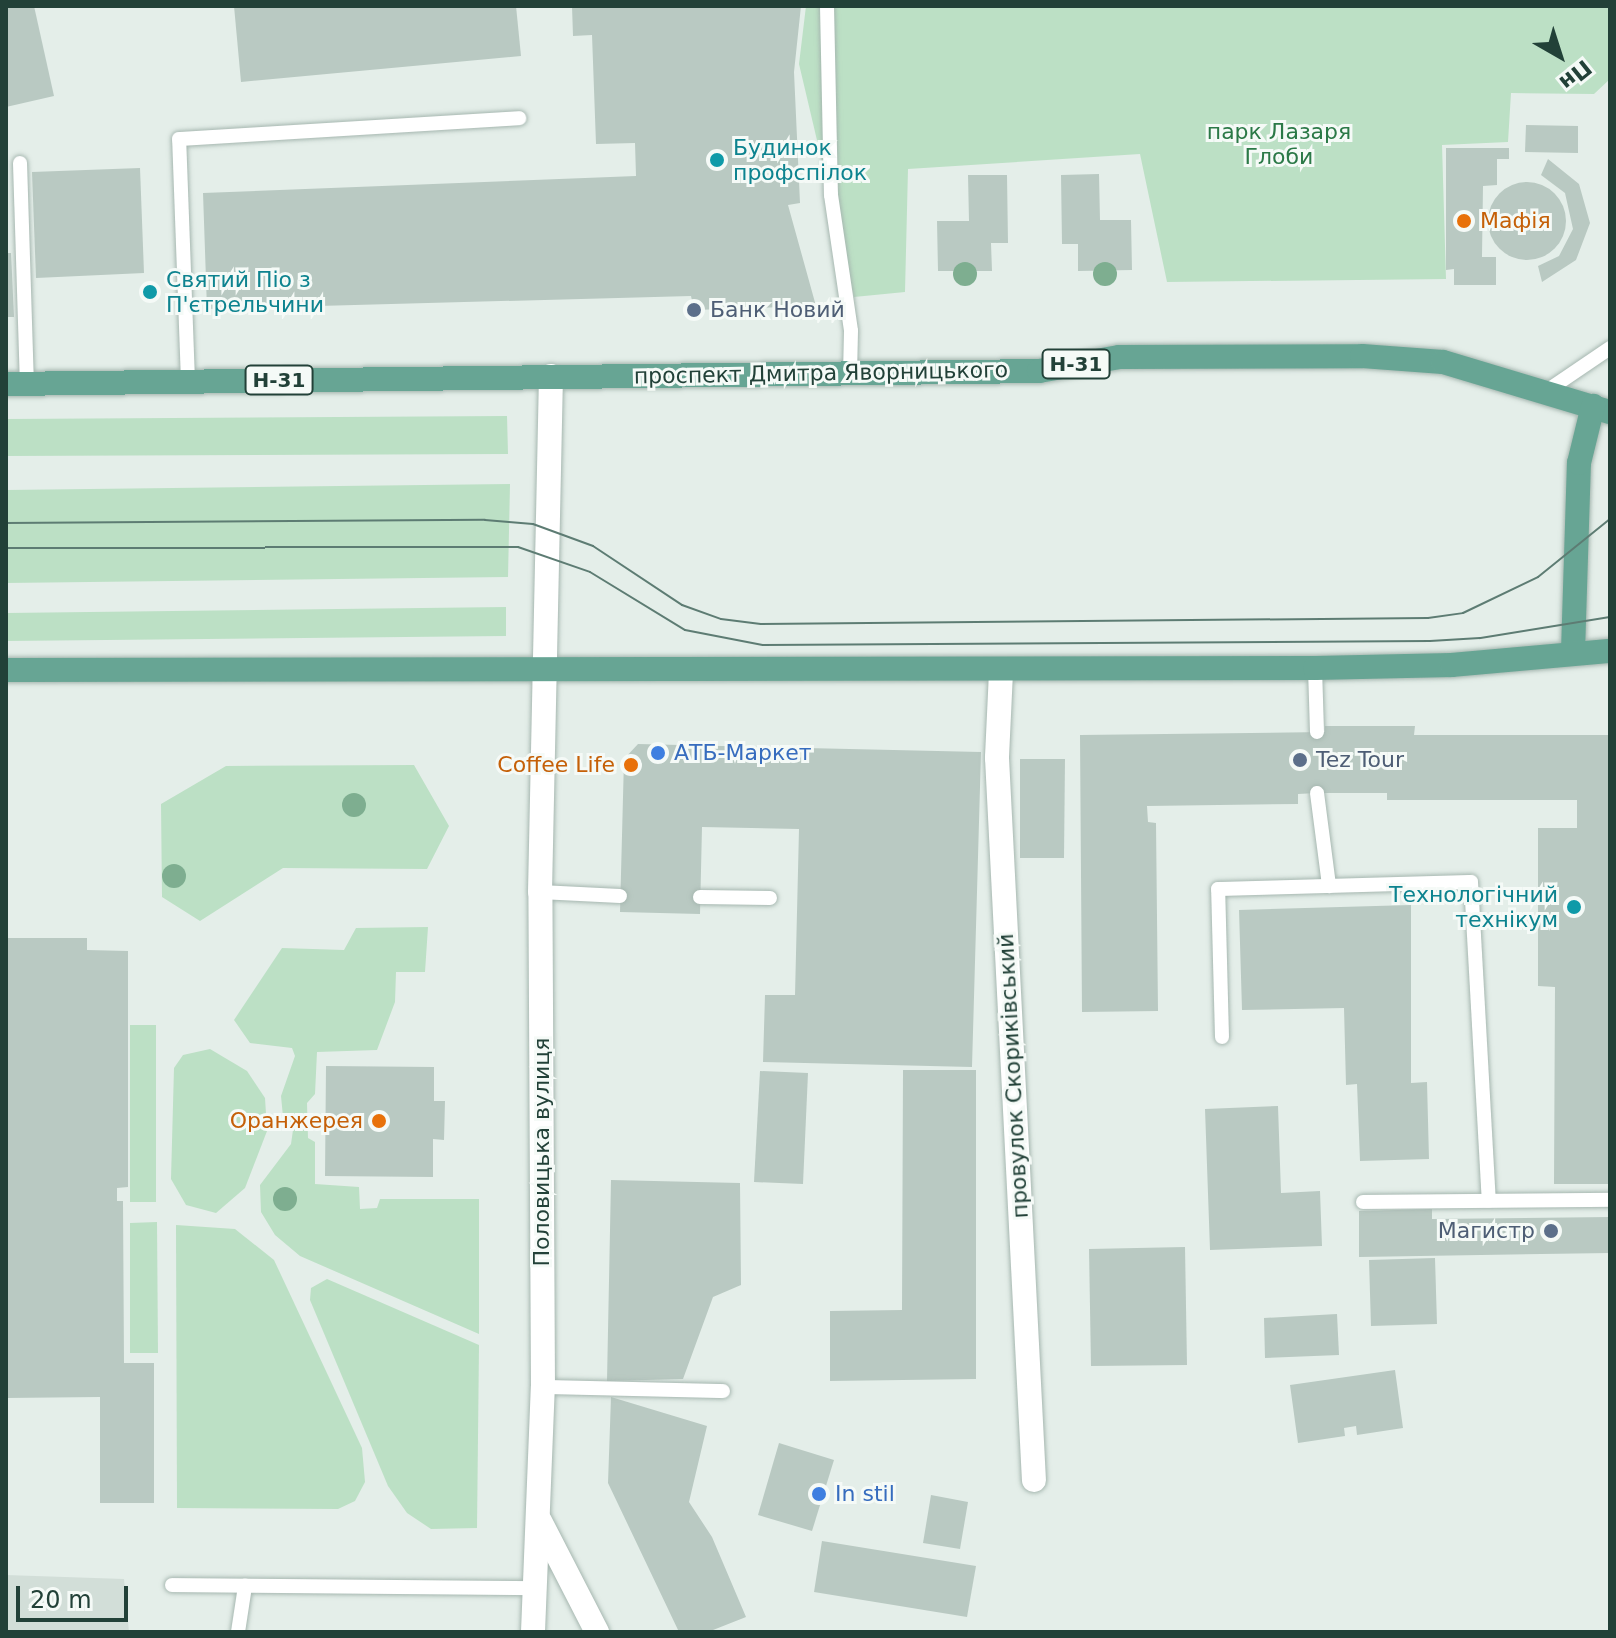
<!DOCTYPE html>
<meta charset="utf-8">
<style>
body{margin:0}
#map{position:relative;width:1616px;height:1638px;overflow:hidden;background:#e4eee9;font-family:"DejaVu Sans",sans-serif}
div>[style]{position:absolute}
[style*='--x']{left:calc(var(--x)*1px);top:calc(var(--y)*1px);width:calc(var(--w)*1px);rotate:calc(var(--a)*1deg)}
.built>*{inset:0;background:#d2ded8}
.green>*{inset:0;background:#bce0c5}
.building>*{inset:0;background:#b9c9c2}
.round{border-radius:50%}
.roads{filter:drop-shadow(0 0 2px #a6b7b0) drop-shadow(0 0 2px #a6b7b0)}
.lane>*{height:14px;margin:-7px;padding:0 7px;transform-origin:7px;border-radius:7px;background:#fff}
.street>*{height:24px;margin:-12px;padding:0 12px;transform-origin:12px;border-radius:12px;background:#fff}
.secondary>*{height:24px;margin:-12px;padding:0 12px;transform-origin:12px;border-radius:12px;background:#fff}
.primary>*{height:24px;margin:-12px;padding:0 12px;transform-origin:12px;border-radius:12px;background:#67a594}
.tram>*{height:2px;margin:-1px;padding:0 1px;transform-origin:1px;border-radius:1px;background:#5d7c73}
.trees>*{width:24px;height:24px;margin:-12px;border-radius:50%;background:#7eae90}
.dots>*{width:22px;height:22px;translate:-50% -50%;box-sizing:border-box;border:4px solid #f5faf7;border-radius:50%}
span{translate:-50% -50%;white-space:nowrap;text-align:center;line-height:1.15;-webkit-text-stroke:6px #f5faf7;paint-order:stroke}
.shield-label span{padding:2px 6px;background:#f5faf7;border:2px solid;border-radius:6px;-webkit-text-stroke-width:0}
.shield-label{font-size:20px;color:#224138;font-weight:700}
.park-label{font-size:22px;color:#2b7947}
.culture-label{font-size:22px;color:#0d838f}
.left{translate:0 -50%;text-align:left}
.right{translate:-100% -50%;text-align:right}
.food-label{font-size:22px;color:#c56008}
.service-label{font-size:22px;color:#4e5e75}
.street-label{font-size:22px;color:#224138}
.shop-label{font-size:22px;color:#366cbe}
.frame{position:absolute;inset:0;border:8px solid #224138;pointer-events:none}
.north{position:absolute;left:1520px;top:16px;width:80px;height:80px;-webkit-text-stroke:6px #f5faf7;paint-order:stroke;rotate:141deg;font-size:22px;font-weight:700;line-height:32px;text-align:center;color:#224138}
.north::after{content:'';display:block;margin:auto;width:28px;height:36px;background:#224138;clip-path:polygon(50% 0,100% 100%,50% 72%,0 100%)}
.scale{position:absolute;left:16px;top:1586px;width:112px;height:36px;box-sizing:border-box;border:4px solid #224138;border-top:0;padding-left:10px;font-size:24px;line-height:28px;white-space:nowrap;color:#224138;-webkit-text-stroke:6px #f5faf7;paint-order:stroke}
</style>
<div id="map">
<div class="built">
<div style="clip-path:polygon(6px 1575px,124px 1579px,129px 1632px,6px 1632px)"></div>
</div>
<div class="green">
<div style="clip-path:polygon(806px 6px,1608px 6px,1610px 79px,1594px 94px,1511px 93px,1508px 142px,1442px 145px,1446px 279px,1167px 282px,1140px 154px,908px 169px,905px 292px,854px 297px,799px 64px)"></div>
<div style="clip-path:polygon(507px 416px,508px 454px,6px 456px,6px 419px)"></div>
<div style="clip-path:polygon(510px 484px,508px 577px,6px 583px,6px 490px)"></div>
<div style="clip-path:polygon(506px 607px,506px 636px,6px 641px,6px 613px)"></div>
<div style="clip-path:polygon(414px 765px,449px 826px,427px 869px,283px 868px,200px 921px,162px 897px,161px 804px,226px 766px)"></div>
<div style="clip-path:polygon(428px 927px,425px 972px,396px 972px,395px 1002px,377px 1050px,317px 1052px,315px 1094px,307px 1103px,308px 1138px,315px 1142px,315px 1184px,359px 1187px,360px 1209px,377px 1208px,380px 1199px,479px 1199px,479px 1334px,300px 1256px,275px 1235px,261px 1212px,260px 1185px,291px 1144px,293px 1130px,283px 1117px,281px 1096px,295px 1056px,292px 1048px,250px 1043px,234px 1020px,282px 948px,344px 950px,356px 928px)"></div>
<div style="clip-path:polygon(130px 1025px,156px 1025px,156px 1202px,130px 1202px)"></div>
<div style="clip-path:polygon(210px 1049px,247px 1071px,265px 1098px,267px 1131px,245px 1188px,216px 1213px,186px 1205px,171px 1179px,174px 1068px,183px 1055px)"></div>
<div style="clip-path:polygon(157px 1222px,158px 1353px,130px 1353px,130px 1223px)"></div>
<div style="clip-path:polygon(176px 1225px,235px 1229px,274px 1260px,362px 1448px,365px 1482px,355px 1501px,338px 1509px,177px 1508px)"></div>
<div style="clip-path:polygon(327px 1279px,479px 1345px,477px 1528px,431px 1529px,407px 1513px,388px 1486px,310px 1300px,311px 1288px)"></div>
</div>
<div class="building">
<div style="clip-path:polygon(6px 6px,34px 6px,54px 96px,6px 107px)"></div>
<div style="clip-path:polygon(234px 6px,516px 6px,521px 56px,241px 82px)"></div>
<div style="clip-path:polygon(572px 6px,801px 6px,794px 72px,800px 203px,788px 205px,816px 306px,694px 310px,691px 296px,207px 309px,203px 193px,636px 176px,635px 143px,596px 144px,592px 35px,573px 36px)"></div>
<div style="clip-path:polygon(1526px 125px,1578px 126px,1578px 153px,1525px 152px)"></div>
<div style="clip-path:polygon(1446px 148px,1509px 148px,1509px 159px,1497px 159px,1497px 185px,1483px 186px,1482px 257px,1496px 257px,1496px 285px,1454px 285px,1454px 269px,1446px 270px)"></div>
<div style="clip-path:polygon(1548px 159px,1579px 184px,1590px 223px,1576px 260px,1542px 282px,1538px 266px,1559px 256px,1573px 229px,1565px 193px,1541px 175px)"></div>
<div style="clip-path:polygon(140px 168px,144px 273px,36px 278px,32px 172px)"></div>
<div style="clip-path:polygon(1099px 174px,1100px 220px,1131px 220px,1132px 270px,1078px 271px,1078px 244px,1062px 244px,1061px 175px)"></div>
<div style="clip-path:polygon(968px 175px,1007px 175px,1008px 243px,991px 243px,992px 271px,938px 271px,937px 221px,969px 221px)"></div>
<div class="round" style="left:1488px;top:182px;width:78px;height:78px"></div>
<div style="clip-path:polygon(6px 253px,11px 253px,14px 317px,6px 317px)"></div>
<div style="clip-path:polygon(1325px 726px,1415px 726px,1414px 735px,1610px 735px,1610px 1184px,1554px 1184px,1555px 987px,1538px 986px,1538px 828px,1577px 828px,1577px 800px,1387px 800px,1387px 793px,1317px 793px,1298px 794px,1298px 804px,1147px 806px,1148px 822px,1156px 823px,1158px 1011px,1082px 1012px,1080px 735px,1325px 732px)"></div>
<div style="clip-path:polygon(638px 744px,981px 752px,972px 1067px,763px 1062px,765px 995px,795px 995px,799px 829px,702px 827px,700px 914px,620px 912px,624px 759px)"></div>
<div style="clip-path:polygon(1020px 759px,1065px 759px,1064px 858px,1020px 858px)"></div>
<div style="clip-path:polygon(1411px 905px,1411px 1083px,1427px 1082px,1429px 1159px,1360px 1161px,1357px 1084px,1346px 1085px,1344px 1008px,1242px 1010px,1239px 910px)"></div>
<div style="clip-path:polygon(6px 938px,87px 938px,87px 950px,128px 951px,128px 1187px,117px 1188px,117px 1201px,123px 1201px,124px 1363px,154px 1363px,154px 1503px,100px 1503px,100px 1397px,6px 1398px)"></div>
<div style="clip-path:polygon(326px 1066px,434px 1067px,434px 1101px,445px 1101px,444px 1140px,433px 1139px,433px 1177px,325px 1176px)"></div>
<div style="clip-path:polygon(903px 1070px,976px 1070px,976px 1379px,830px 1381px,830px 1311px,902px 1310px)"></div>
<div style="clip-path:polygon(760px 1071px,808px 1073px,803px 1184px,754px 1182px)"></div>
<div style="clip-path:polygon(1278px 1106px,1281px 1193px,1320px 1191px,1322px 1246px,1210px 1250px,1205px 1109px)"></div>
<div style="clip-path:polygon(611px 1180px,740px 1183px,741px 1285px,713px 1297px,683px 1379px,607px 1381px)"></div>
<div style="clip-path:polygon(1432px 1209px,1432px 1219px,1610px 1217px,1610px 1253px,1359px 1257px,1359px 1211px)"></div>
<div style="clip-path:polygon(1185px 1247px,1187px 1365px,1091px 1366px,1089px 1249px)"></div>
<div style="clip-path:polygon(1435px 1258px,1437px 1324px,1371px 1326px,1369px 1260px)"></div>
<div style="clip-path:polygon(1337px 1314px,1339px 1355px,1265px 1358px,1264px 1318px)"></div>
<div style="clip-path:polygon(1395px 1370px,1403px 1428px,1357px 1435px,1356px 1426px,1344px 1428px,1345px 1436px,1298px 1443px,1290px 1385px)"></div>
<div style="clip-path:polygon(611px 1397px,707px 1426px,689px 1502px,712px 1537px,746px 1617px,708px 1632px,679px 1632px,608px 1483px)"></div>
<div style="clip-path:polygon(779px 1443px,834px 1460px,812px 1531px,758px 1515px)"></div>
<div style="clip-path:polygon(931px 1495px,968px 1502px,960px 1549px,923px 1543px)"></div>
<div style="clip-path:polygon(822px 1541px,976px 1566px,967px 1617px,814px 1592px)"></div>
</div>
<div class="roads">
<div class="lane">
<div style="--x:827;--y:6;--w:189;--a:88.8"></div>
<div style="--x:831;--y:195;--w:137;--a:81.6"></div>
<div style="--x:851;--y:331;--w:43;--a:91.3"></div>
<div style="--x:20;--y:163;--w:221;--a:88.2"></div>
<div style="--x:188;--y:381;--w:242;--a:-92.1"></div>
<div style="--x:179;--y:139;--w:341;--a:-3.5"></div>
<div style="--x:1548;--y:390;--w:75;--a:-34.1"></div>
<div style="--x:1315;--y:668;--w:64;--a:88.2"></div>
<div style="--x:1317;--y:793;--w:94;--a:82.6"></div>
<div style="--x:540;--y:892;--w:80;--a:2.9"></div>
<div style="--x:700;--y:897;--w:70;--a:0.8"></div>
<div style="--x:1222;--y:1037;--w:148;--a:-91.5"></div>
<div style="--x:1218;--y:889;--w:253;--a:-1.6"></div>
<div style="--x:1471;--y:882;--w:319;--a:86.8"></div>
<div style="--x:1363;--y:1202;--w:247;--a:-0.5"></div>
<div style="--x:543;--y:1387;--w:180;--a:1.3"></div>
<div style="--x:172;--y:1585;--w:363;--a:0.5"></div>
<div style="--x:238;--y:1632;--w:47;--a:-81.3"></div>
</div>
<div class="street">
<div style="--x:1001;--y:672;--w:86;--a:92.7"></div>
<div style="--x:997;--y:758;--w:723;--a:87.07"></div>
<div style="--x:540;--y:1521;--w:125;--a:62.8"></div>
</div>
<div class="secondary">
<div style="--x:533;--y:1632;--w:245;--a:-87.7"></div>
<div style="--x:543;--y:1387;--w:495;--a:-90.3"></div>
<div style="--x:540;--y:892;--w:516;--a:-88.78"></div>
</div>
<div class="primary">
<div style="--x:6;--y:384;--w:1033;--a:-0.72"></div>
<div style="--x:1039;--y:371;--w:81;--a:-9.9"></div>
<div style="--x:1119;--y:357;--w:243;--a:-0.2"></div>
<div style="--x:1362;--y:356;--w:81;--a:4.2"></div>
<div style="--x:1443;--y:362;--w:174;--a:16.7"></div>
<div style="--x:1573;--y:652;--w:189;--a:-88.2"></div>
<div style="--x:1579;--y:463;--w:59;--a:-76.2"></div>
<div style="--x:6;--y:670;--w:1309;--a:-0.09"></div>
<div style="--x:1315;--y:668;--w:137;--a:-1.3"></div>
<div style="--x:1452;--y:665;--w:159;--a:-5.1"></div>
</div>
</div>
<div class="tram">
<div style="--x:6;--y:523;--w:479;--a:-0.4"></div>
<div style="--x:485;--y:520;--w:48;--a:4.8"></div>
<div style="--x:533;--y:524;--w:64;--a:20.1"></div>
<div style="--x:593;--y:546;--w:107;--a:33.5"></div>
<div style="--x:682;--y:605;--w:41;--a:19.7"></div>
<div style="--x:721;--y:619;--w:40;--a:7.1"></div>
<div style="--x:761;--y:624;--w:667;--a:-0.52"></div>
<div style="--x:1428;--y:618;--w:35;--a:-8"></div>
<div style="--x:1463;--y:613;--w:83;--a:-25.6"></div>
<div style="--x:1538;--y:577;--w:92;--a:-38.9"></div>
<div style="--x:6;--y:548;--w:512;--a:-0.11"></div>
<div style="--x:518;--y:547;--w:76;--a:19.1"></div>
<div style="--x:590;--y:572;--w:111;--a:31.4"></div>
<div style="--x:685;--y:630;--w:79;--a:10.9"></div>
<div style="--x:763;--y:645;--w:667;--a:-0.34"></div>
<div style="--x:1430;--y:641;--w:50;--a:-3.4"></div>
<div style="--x:1480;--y:638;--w:132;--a:-9.2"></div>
</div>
<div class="trees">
<div style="left:965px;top:274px"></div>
<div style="left:1105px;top:274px"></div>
<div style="left:354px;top:805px"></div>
<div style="left:174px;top:876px"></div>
<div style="left:285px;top:1199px"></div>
</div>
<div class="dots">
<div style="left:717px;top:160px;background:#0f9aa8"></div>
<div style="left:1464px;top:221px;background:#e8710a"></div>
<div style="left:150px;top:292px;background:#0f9aa8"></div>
<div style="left:694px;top:310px;background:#5c6f8a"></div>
<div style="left:658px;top:753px;background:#3f7fe0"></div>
<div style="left:1300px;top:760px;background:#5c6f8a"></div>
<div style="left:631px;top:765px;background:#e8710a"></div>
<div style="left:1574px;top:907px;background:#0f9aa8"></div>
<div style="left:379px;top:1121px;background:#e8710a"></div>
<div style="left:1551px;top:1231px;background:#5c6f8a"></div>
<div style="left:819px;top:1494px;background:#3f7fe0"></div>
</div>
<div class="shield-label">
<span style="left:1076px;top:364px">Н-31</span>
<span style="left:279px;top:380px">Н-31</span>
</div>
<div class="park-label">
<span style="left:1279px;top:144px">парк Лазаря<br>Глоби</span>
</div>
<div class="culture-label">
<span class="left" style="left:733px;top:160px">Будинок<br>профспілок</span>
<span class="left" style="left:166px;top:292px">Святий Піо з<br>П'єтрельчини</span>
<span class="right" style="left:1558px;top:907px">Технологічний<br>технікум</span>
</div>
<div class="food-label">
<span class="left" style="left:1480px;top:221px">Мафія</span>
<span class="right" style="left:615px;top:765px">Coffee Life</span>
<span class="right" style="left:363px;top:1121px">Оранжерея</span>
</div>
<div class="service-label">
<span class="left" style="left:710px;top:310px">Банк Новий</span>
<span class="left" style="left:1316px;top:760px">Tez Tour</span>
<span class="right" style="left:1535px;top:1231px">Магистр</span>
</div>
<div class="street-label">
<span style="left:821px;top:373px;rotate:-1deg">проспект Дмитра Яворницького</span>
<span style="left:1013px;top:1076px;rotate:-93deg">провулок Скориківський</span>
<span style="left:542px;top:1152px;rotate:-90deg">Половицька вулиця</span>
</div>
<div class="shop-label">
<span class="left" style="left:674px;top:753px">АТБ-Маркет</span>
<span class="left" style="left:835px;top:1494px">In stil</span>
</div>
<div class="frame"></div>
<div class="north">Пн</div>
<div class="scale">20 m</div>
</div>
